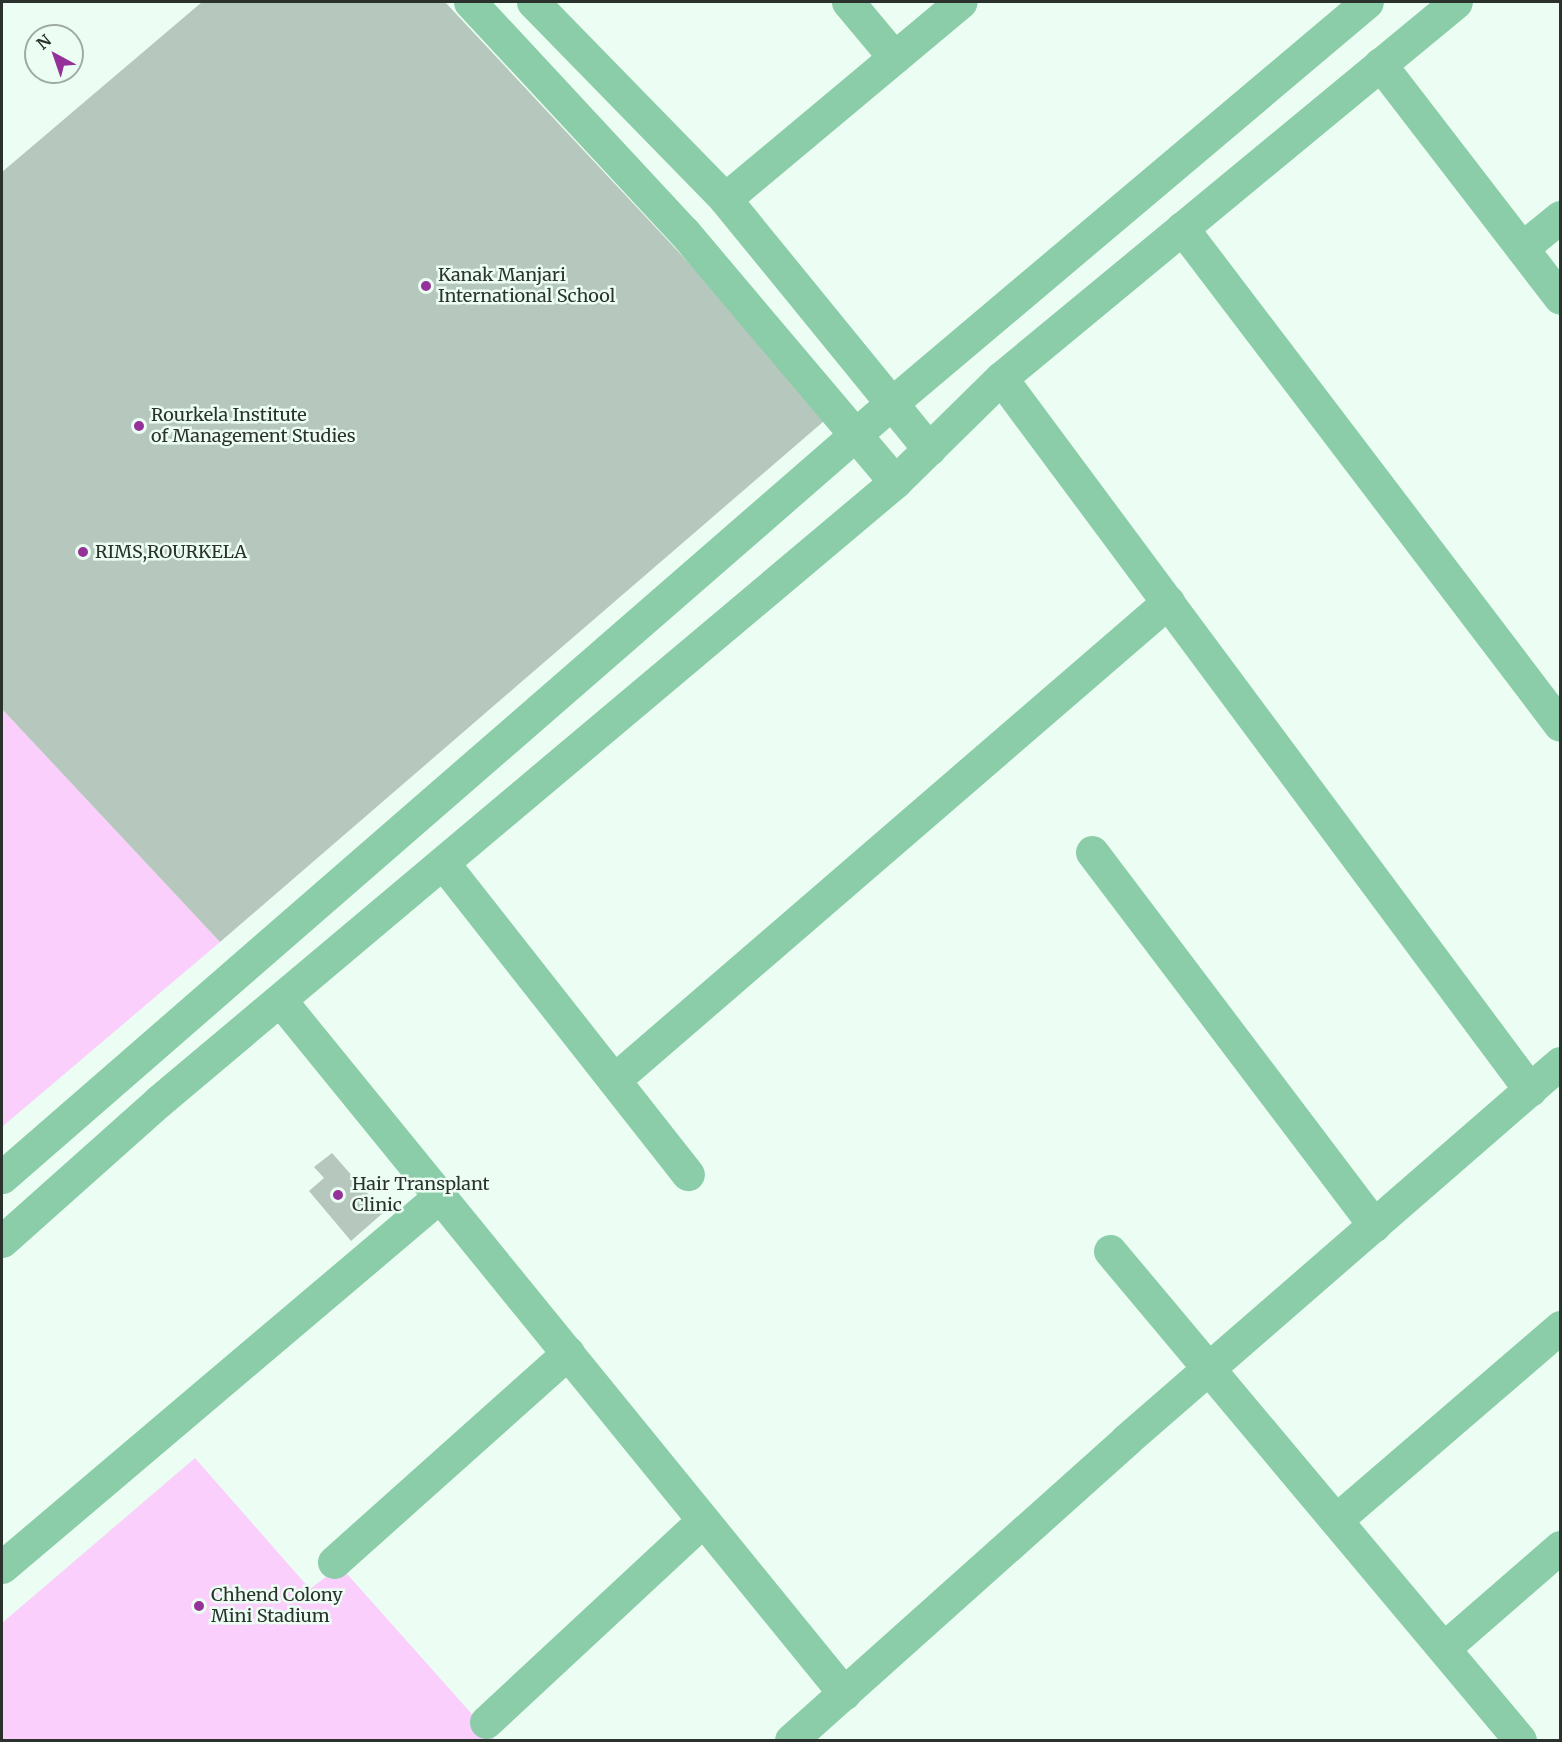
<!DOCTYPE html>
<style>
body{margin:0}
#map{position:relative;width:1562px;height:1742px;overflow:hidden;background:#ecfef3;font-family:Merriweather,serif}
div>[style]{position:absolute}
[style*='--x']{left:calc(var(--x)*1px);top:calc(var(--y)*1px);width:calc(var(--w)*1px);rotate:calc(var(--a)*1deg)}
.green>*{inset:0;background:#fbcffb}
.building>*{inset:0;background:#b6c7bd}
.minor>*{height:33px;margin:-16.5px;padding:0 16.5px;transform-origin:16.5px;border-radius:16.5px;background:#8bcda8}
.dots>*{width:16px;height:16px;translate:-50% -50%;box-sizing:border-box;border:3px solid #ecfef3;border-radius:50%}
span{translate:-50% -50%;white-space:nowrap;text-align:center;line-height:1.15;-webkit-text-stroke:5px #ecfef3;paint-order:stroke}
.poi-label{font-size:18px;color:#2b322e}
.left{translate:0 -50%;text-align:left}
.frame{position:absolute;inset:0;border:3px solid #2b322e;pointer-events:none}
.north{position:absolute;left:24px;top:24px;width:60px;height:60px;box-sizing:border-box;background:#ecfef3;border:2px solid #9faca4;border-radius:50%;rotate:320deg;font-size:16px;font-weight:700;line-height:24px;text-align:center;color:#2b322e}
.north::after{content:'';display:block;margin:auto;width:21px;height:27px;background:#953299;clip-path:polygon(50% 0,100% 100%,50% 72%,0 100%)}
</style>
<div id="map">
<div class="green">
<div style="clip-path:polygon(2px 709px,220px 942px,2px 1127px)"></div>
<div style="clip-path:polygon(195px 1458px,310px 1589px,340px 1566px,495px 1740px,2px 1740px,2px 1623px)"></div>
</div>
<div class="building">
<div style="clip-path:polygon(202px 2px,445px 2px,831px 415px,220px 942px,2px 709px,2px 172px)"></div>
<div style="clip-path:polygon(332px 1153px,384px 1212px,351px 1241px,309px 1191px,324px 1178px,314px 1167px)"></div>
</div>
<div class="minor">
<div style="--x:470;--y:2;--w:314;--a:47.1"></div>
<div style="--x:684;--y:232;--w:327;--a:49.8"></div>
<div style="--x:533;--y:2;--w:275;--a:45.7"></div>
<div style="--x:725;--y:199;--w:323;--a:50.8"></div>
<div style="--x:848;--y:2;--w:72;--a:50.1"></div>
<div style="--x:1380;--y:64;--w:295;--a:52.4"></div>
<div style="--x:725;--y:199;--w:307;--a:-39.9"></div>
<div style="--x:1182;--y:228;--w:624;--a:52.74"></div>
<div style="--x:1522;--y:248;--w:49;--a:-39.2"></div>
<div style="--x:1001;--y:378;--w:887;--a:53.39"></div>
<div style="--x:1092;--y:852;--w:468;--a:52.9"></div>
<div style="--x:443;--y:863;--w:396;--a:51.8"></div>
<div style="--x:280;--y:1000;--w:894;--a:50.86"></div>
<div style="--x:614;--y:1080;--w:732;--a:-40.79"></div>
<div style="--x:2;--y:1177;--w:1181;--a:-41.02"></div>
<div style="--x:893;--y:402;--w:620;--a:-40.16"></div>
<div style="--x:2;--y:1241;--w:210;--a:-41.7"></div>
<div style="--x:159;--y:1101;--w:962;--a:-40.06"></div>
<div style="--x:895;--y:482;--w:148;--a:-44.5"></div>
<div style="--x:1001;--y:378;--w:590;--a:-39.57"></div>
<div style="--x:1110;--y:1251;--w:638;--a:50.02"></div>
<div style="--x:1336;--y:1520;--w:296;--a:-40.7"></div>
<div style="--x:334;--y:1562;--w:314;--a:-41.8"></div>
<div style="--x:2;--y:1567;--w:574;--a:-40.27"></div>
<div style="--x:1444;--y:1648;--w:154;--a:-41"></div>
<div style="--x:486;--y:1722;--w:296;--a:-42.9"></div>
<div style="--x:791;--y:1740;--w:450;--a:-41.8"></div>
<div style="--x:1126;--y:1440;--w:575;--a:-40.98"></div>
</div>
<div class="dots">
<div style="left:426px;top:286px;background:#953299"></div>
<div style="left:139px;top:426px;background:#953299"></div>
<div style="left:83px;top:552px;background:#953299"></div>
<div style="left:338px;top:1195px;background:#953299"></div>
<div style="left:199px;top:1606px;background:#953299"></div>
</div>
<div class="poi-label">
<span class="left" style="left:438px;top:286px">Kanak Manjari<br>International School</span>
<span class="left" style="left:151px;top:426px">Rourkela Institute<br>of Management Studies</span>
<span class="left" style="left:95px;top:552px">RIMS,ROURKELA</span>
<span class="left" style="left:352px;top:1195px">Hair Transplant<br>Clinic</span>
<span class="left" style="left:211px;top:1606px">Chhend Colony<br>Mini Stadium</span>
</div>
<div class="frame"></div>
<div class="north">N</div>
</div>
